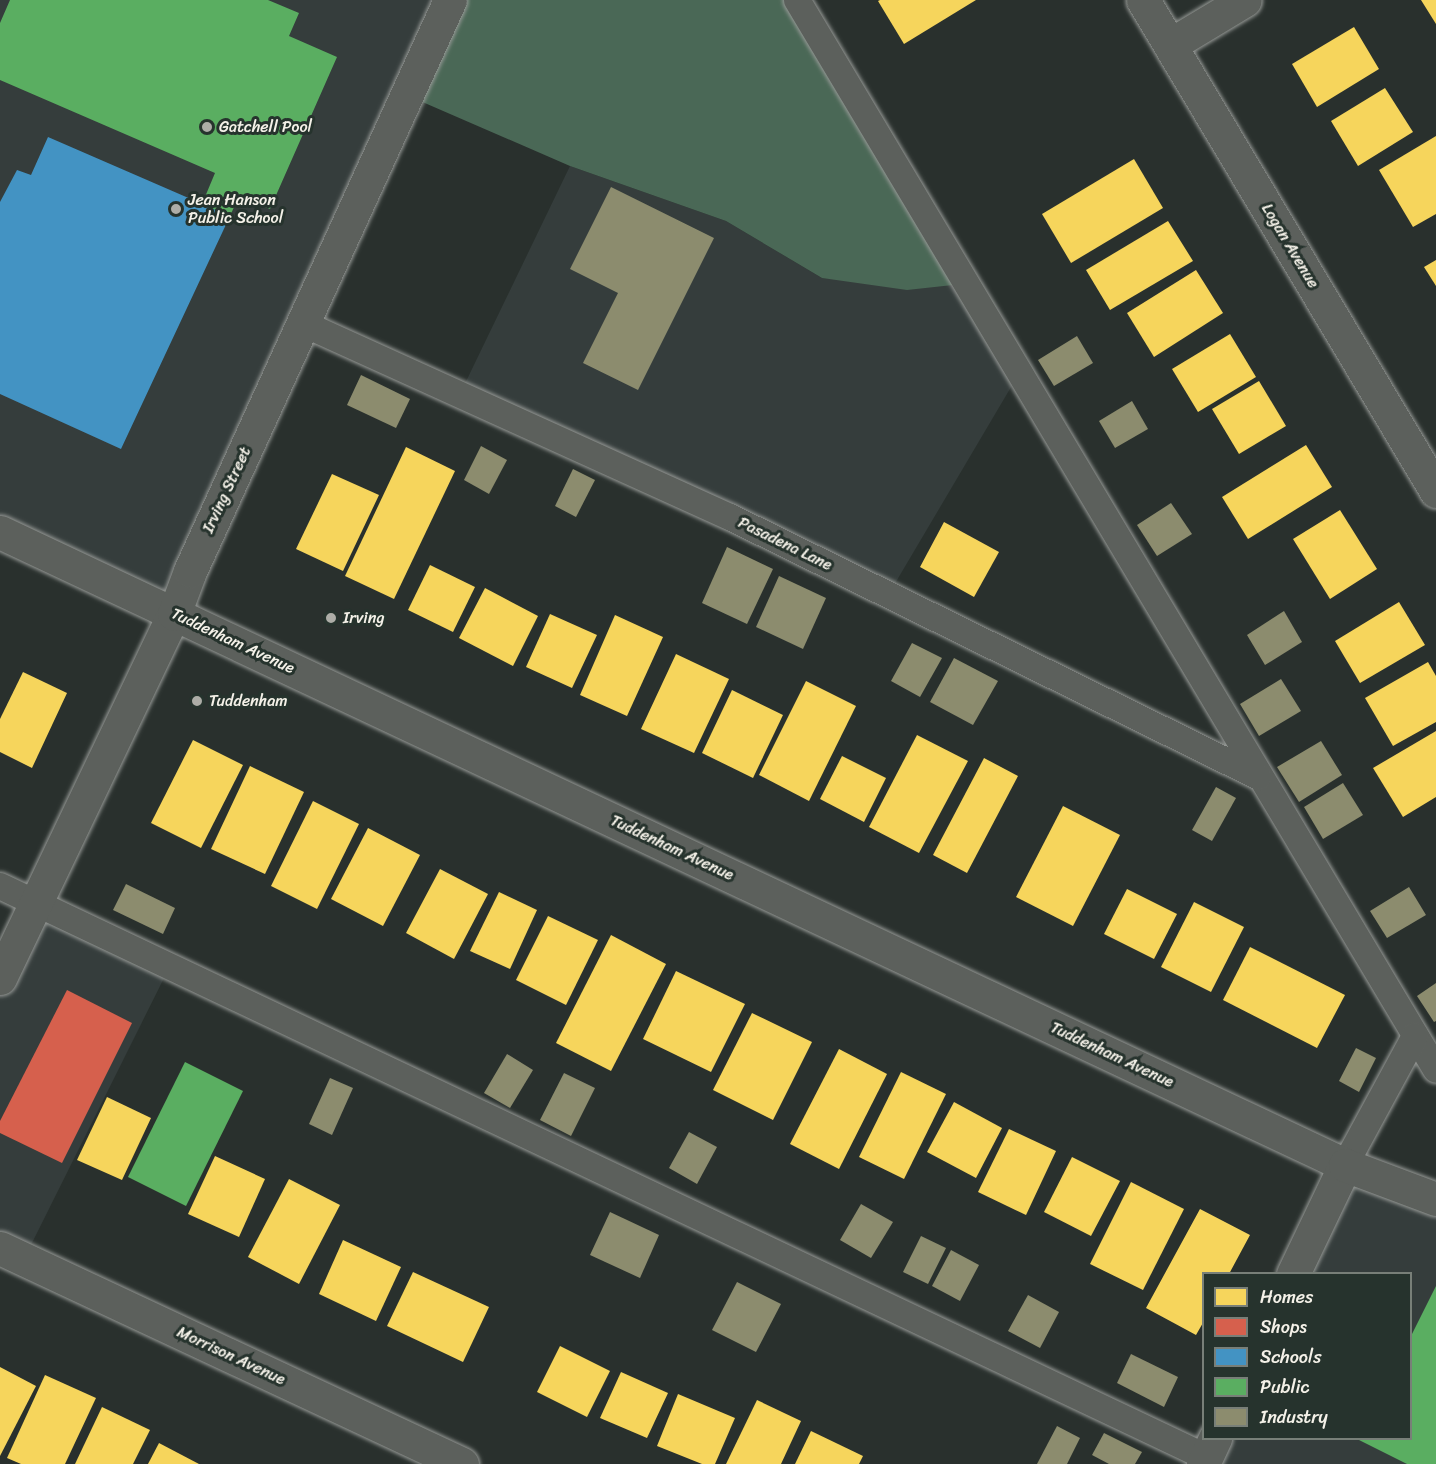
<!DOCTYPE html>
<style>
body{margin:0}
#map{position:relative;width:1436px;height:1464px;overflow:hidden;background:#29302d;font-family:Sriracha,sans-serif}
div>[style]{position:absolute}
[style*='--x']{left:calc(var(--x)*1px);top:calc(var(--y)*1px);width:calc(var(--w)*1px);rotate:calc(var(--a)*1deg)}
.built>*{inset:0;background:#353d3c}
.green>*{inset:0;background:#4a6856}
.homes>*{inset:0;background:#f6d55c}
.shops>*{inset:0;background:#d6604d}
.schools>*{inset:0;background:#4393c3}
.public>*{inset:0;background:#5aae61}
.industry>*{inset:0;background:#8c8c6e}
.roads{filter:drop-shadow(0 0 2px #969996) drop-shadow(0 0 2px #969996)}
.lane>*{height:26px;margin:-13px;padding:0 13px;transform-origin:13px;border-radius:13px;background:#5c605c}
.street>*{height:33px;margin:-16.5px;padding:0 16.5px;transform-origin:16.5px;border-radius:16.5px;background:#5c605c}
.secondary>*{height:33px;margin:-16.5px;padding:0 16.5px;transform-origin:16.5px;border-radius:16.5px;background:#5c605c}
.dots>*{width:16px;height:16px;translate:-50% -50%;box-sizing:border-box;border:3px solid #26332d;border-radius:50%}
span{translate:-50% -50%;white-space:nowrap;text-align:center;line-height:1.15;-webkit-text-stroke:6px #26332d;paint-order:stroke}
.poi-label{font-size:16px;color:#f4f1e8}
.left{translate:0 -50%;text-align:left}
.street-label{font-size:16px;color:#f4f1e8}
.legend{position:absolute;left:1202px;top:1272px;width:210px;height:168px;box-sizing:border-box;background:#26332d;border:2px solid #787f78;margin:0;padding:8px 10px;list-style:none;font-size:18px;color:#f4f1e8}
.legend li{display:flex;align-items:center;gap:12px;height:30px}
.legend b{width:30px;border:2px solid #787f78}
</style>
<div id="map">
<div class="built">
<div style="clip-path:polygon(0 0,446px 0,170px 615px,0 535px)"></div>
<div style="clip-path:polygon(570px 166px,726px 221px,822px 278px,962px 284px,1017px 377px,887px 597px,458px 398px)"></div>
<div style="clip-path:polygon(36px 906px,169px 968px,25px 1257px,0 1245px,0 985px)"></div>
<div style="clip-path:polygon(1346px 1169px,1436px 1202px,1436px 1464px,1206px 1464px,1218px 1439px,1410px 1438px,1410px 1274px,1297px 1273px)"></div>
</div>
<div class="green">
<div style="clip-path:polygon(446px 0,794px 0,962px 284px,907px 290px,822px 278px,726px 221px,570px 166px,404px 94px)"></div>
</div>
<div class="homes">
<div style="clip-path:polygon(880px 0,976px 0,904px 44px,878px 1px)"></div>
<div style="clip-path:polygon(1421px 0,1436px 0,1436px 24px)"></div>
<div style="clip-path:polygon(1354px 27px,1379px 69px,1317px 107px,1292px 64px)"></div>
<div style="clip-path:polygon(1385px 88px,1413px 132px,1358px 166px,1331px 121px)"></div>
<div style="clip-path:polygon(1436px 136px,1436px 214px,1413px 227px,1379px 170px)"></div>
<div style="clip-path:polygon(1134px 159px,1163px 208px,1071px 263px,1042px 214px)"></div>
<div style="clip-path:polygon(1168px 221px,1193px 261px,1110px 310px,1086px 270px)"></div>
<div style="clip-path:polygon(1436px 260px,1436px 286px,1424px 267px)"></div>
<div style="clip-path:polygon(1196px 270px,1223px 313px,1154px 357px,1127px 313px)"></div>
<div style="clip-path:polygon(1230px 334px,1256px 377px,1198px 412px,1172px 369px)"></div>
<div style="clip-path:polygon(1259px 381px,1286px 426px,1239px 454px,1212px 409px)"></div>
<div style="clip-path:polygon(1306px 445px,1332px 487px,1248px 539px,1222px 497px)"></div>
<div style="clip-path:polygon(406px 447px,455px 471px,394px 599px,345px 576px)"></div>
<div style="clip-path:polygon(332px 474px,379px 495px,343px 571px,296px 549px)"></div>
<div style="clip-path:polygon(1340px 510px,1377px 569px,1330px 599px,1293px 539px)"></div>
<div style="clip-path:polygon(944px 522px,999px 552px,974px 597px,920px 567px)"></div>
<div style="clip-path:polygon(430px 565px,475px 587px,453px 632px,408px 610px)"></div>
<div style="clip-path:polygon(485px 588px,538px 616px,513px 666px,459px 638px)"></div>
<div style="clip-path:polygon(1399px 602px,1425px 645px,1360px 683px,1335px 641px)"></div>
<div style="clip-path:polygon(550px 614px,597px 635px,572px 688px,526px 667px)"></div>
<div style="clip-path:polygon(615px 615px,663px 637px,627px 716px,580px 695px)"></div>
<div style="clip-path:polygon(676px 654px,729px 679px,694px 753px,641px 729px)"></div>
<div style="clip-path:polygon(1428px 662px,1436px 676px,1436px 722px,1393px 746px,1365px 698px)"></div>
<div style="clip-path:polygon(23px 672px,67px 693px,32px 768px,0 752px,0 719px)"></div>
<div style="clip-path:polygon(806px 681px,856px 706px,809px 801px,759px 775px)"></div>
<div style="clip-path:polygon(732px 690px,783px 715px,753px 778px,702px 753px)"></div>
<div style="clip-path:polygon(1436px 731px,1436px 797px,1403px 817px,1373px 768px)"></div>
<div style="clip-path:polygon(917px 735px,968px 761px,919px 853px,869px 827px)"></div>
<div style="clip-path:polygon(193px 740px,243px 765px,201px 848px,151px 823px)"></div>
<div style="clip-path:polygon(842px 756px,886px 778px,864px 822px,820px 799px)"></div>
<div style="clip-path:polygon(984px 758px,1018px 776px,967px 873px,933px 855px)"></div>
<div style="clip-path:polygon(250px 766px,304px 792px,265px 874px,211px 849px)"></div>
<div style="clip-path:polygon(313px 801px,359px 824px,317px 909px,271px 886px)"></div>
<div style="clip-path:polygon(1063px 806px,1120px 835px,1073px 926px,1016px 897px)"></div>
<div style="clip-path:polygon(368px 828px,420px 855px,383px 926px,331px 899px)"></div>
<div style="clip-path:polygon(440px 869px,488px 894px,454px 959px,406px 933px)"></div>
<div style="clip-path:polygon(1127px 889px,1177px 914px,1154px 959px,1104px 934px)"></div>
<div style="clip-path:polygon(499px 892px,537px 910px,510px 969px,470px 951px)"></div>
<div style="clip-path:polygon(1194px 902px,1244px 927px,1211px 992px,1161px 967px)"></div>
<div style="clip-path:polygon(548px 916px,598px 940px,566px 1005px,516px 980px)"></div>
<div style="clip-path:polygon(611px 935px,666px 964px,611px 1071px,556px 1043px)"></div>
<div style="clip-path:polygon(1250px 947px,1345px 995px,1317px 1048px,1223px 1000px)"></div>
<div style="clip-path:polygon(676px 971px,745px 1004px,711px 1072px,643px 1039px)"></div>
<div style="clip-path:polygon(752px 1013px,812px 1042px,773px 1120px,713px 1090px)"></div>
<div style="clip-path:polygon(839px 1049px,887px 1074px,839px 1169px,790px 1144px)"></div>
<div style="clip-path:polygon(901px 1072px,946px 1094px,904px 1179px,859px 1157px)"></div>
<div style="clip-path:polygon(107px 1097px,151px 1118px,122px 1180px,77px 1160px)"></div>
<div style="clip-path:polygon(954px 1102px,1002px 1128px,976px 1178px,927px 1152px)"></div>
<div style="clip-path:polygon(1009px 1129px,1056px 1151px,1026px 1215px,978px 1192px)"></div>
<div style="clip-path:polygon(215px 1156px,265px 1179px,239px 1237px,188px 1214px)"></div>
<div style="clip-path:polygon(1072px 1157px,1120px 1181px,1091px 1236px,1044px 1212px)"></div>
<div style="clip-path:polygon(289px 1179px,340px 1205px,299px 1284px,248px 1257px)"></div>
<div style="clip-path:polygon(1131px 1182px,1184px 1209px,1143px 1290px,1090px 1264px)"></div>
<div style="clip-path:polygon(1200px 1209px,1250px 1235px,1229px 1274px,1204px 1274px,1204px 1321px,1196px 1335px,1146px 1308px)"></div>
<div style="clip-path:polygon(343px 1240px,401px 1267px,376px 1321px,319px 1294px)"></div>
<div style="clip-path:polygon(413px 1272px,489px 1307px,463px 1362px,387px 1326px)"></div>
<div style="clip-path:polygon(560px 1346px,610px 1371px,587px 1417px,537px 1392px)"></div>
<div style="clip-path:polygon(0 1367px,36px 1386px,0 1456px)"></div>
<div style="clip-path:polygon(621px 1372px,668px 1393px,647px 1438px,600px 1418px)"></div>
<div style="clip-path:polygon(45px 1375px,96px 1398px,65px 1464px,21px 1464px,7px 1458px)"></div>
<div style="clip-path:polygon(678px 1394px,735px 1418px,715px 1464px,702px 1464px,657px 1446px)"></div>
<div style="clip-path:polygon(757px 1400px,801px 1421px,781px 1464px,726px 1464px)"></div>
<div style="clip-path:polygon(102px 1407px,150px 1430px,133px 1464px,75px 1464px)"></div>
<div style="clip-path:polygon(811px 1431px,863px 1456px,859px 1464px,795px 1464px)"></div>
<div style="clip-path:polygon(159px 1443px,199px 1464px,148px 1464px)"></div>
</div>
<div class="shops">
<div style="clip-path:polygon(67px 990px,132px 1023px,62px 1163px,0 1133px,0 1121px)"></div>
</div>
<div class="schools">
<div style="clip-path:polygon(48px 137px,230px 216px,121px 449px,0 394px,0 202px,17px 170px,31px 175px)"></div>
</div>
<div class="public">
<div style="clip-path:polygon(10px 0,268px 0,299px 13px,289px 36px,337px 57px,270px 209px,239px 196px,230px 216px,202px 204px,215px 173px,0 80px,0 23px)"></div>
<div style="clip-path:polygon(185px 1062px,243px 1091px,186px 1206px,128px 1177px)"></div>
<div style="clip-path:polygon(1436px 1286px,1436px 1464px,1407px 1464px,1355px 1438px,1410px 1438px,1410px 1338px)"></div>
</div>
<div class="industry">
<div style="clip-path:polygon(611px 187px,714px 238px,638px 390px,583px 363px,618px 293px,570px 269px)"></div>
<div style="clip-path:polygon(1077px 336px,1093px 363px,1054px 386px,1038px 360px)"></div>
<div style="clip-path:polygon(361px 375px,410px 399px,396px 428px,347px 405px)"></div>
<div style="clip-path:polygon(1132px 401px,1148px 429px,1115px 448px,1099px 421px)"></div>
<div style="clip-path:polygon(481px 446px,507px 460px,489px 494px,464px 480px)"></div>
<div style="clip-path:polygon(573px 469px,595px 480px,576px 517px,555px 506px)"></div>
<div style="clip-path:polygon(1171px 503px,1192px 534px,1157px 556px,1137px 525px)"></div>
<div style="clip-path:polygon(727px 547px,773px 569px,747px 624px,702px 603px)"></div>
<div style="clip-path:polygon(779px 576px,826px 598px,803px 649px,756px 627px)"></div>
<div style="clip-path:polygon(1284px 611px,1302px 642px,1265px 665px,1247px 635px)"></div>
<div style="clip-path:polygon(912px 643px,942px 658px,920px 697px,891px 681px)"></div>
<div style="clip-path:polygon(954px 658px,998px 681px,973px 725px,930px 702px)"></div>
<div style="clip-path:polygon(1281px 679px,1301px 711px,1259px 736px,1240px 704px)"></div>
<div style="clip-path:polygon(1321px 741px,1342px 775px,1299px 802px,1277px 767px)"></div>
<div style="clip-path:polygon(1343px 783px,1363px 815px,1323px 839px,1304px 807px)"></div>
<div style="clip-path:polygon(1216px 787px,1236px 798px,1212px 841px,1192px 830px)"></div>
<div style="clip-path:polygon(126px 884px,175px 908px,163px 934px,113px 910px)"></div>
<div style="clip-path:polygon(1409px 887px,1426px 915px,1387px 938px,1370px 911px)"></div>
<div style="clip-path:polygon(1436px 983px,1436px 1021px,1434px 1022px,1417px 996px)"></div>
<div style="clip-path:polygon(1356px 1048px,1376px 1058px,1359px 1092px,1339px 1081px)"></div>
<div style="clip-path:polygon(507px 1054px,533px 1070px,510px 1108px,484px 1093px)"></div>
<div style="clip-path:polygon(564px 1073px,595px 1088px,571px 1136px,540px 1120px)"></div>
<div style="clip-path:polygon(330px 1078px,353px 1088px,332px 1135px,309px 1124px)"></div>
<div style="clip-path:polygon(689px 1132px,717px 1147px,697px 1184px,669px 1168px)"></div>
<div style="clip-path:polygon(861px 1204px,893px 1222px,871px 1258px,840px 1240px)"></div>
<div style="clip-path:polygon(610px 1212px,659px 1235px,640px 1278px,590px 1255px)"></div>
<div style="clip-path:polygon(921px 1236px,946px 1248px,928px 1284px,903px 1272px)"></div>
<div style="clip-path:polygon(951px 1250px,979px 1265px,960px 1301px,932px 1286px)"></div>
<div style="clip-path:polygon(737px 1282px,781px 1304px,756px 1352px,712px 1330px)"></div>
<div style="clip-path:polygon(1028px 1295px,1059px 1312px,1040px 1348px,1008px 1331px)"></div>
<div style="clip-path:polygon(1131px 1354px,1178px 1377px,1164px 1407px,1117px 1383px)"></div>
<div style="clip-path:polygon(1057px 1426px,1080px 1438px,1067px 1464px,1037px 1464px)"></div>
<div style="clip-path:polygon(1104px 1433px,1142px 1452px,1135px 1464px,1109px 1464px,1092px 1455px)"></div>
</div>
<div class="roads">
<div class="lane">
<div style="--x:797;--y:0;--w:1246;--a:59.15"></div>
<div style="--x:304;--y:324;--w:468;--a:24.4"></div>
<div style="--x:730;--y:517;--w:589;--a:26.17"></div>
<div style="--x:0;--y:886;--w:1334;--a:25.34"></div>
<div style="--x:1345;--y:1165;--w:147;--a:-61.5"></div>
</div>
<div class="street">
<div style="--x:1170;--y:45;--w:87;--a:-31"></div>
<div style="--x:0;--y:532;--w:1487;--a:25.2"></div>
<div style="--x:0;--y:978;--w:403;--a:-64.5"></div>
<div style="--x:174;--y:614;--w:46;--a:-69.6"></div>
<div style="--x:190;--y:571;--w:627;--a:-65.52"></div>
<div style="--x:0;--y:1248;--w:510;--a:25.06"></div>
</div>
<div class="secondary">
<div style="--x:1143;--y:0;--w:572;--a:59.17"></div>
<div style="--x:1293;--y:1274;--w:121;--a:-64.5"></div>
<div style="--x:1345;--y:1165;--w:97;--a:20.5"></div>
<div style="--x:1203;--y:1464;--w:29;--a:-65"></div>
</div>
</div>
<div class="dots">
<div style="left:207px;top:127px;background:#adada7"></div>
<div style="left:176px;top:209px;background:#adada7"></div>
<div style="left:331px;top:618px;background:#adada7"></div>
<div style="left:197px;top:701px;background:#adada7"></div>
</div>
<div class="poi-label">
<span class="left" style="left:219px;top:127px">Gatchell Pool</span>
<span class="left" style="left:188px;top:209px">Jean Hanson<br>Public School</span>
<span class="left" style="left:343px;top:618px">Irving</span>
<span class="left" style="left:209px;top:701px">Tuddenham</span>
</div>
<div class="street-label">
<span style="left:1290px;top:246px;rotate:59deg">Logan Avenue</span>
<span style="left:227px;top:490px;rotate:-65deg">Irving Street</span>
<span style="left:785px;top:544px;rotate:26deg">Pasadena Lane</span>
<span style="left:233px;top:641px;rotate:25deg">Tuddenham Avenue</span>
<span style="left:672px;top:848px;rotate:25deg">Tuddenham Avenue</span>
<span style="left:1112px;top:1055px;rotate:25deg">Tuddenham Avenue</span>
<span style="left:231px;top:1356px;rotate:25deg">Morrison Avenue</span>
</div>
<ul class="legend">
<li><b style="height:16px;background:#f6d55c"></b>Homes</li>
<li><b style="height:16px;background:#d6604d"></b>Shops</li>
<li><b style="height:16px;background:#4393c3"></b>Schools</li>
<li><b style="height:16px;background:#5aae61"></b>Public</li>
<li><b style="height:16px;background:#8c8c6e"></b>Industry</li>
</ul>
</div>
